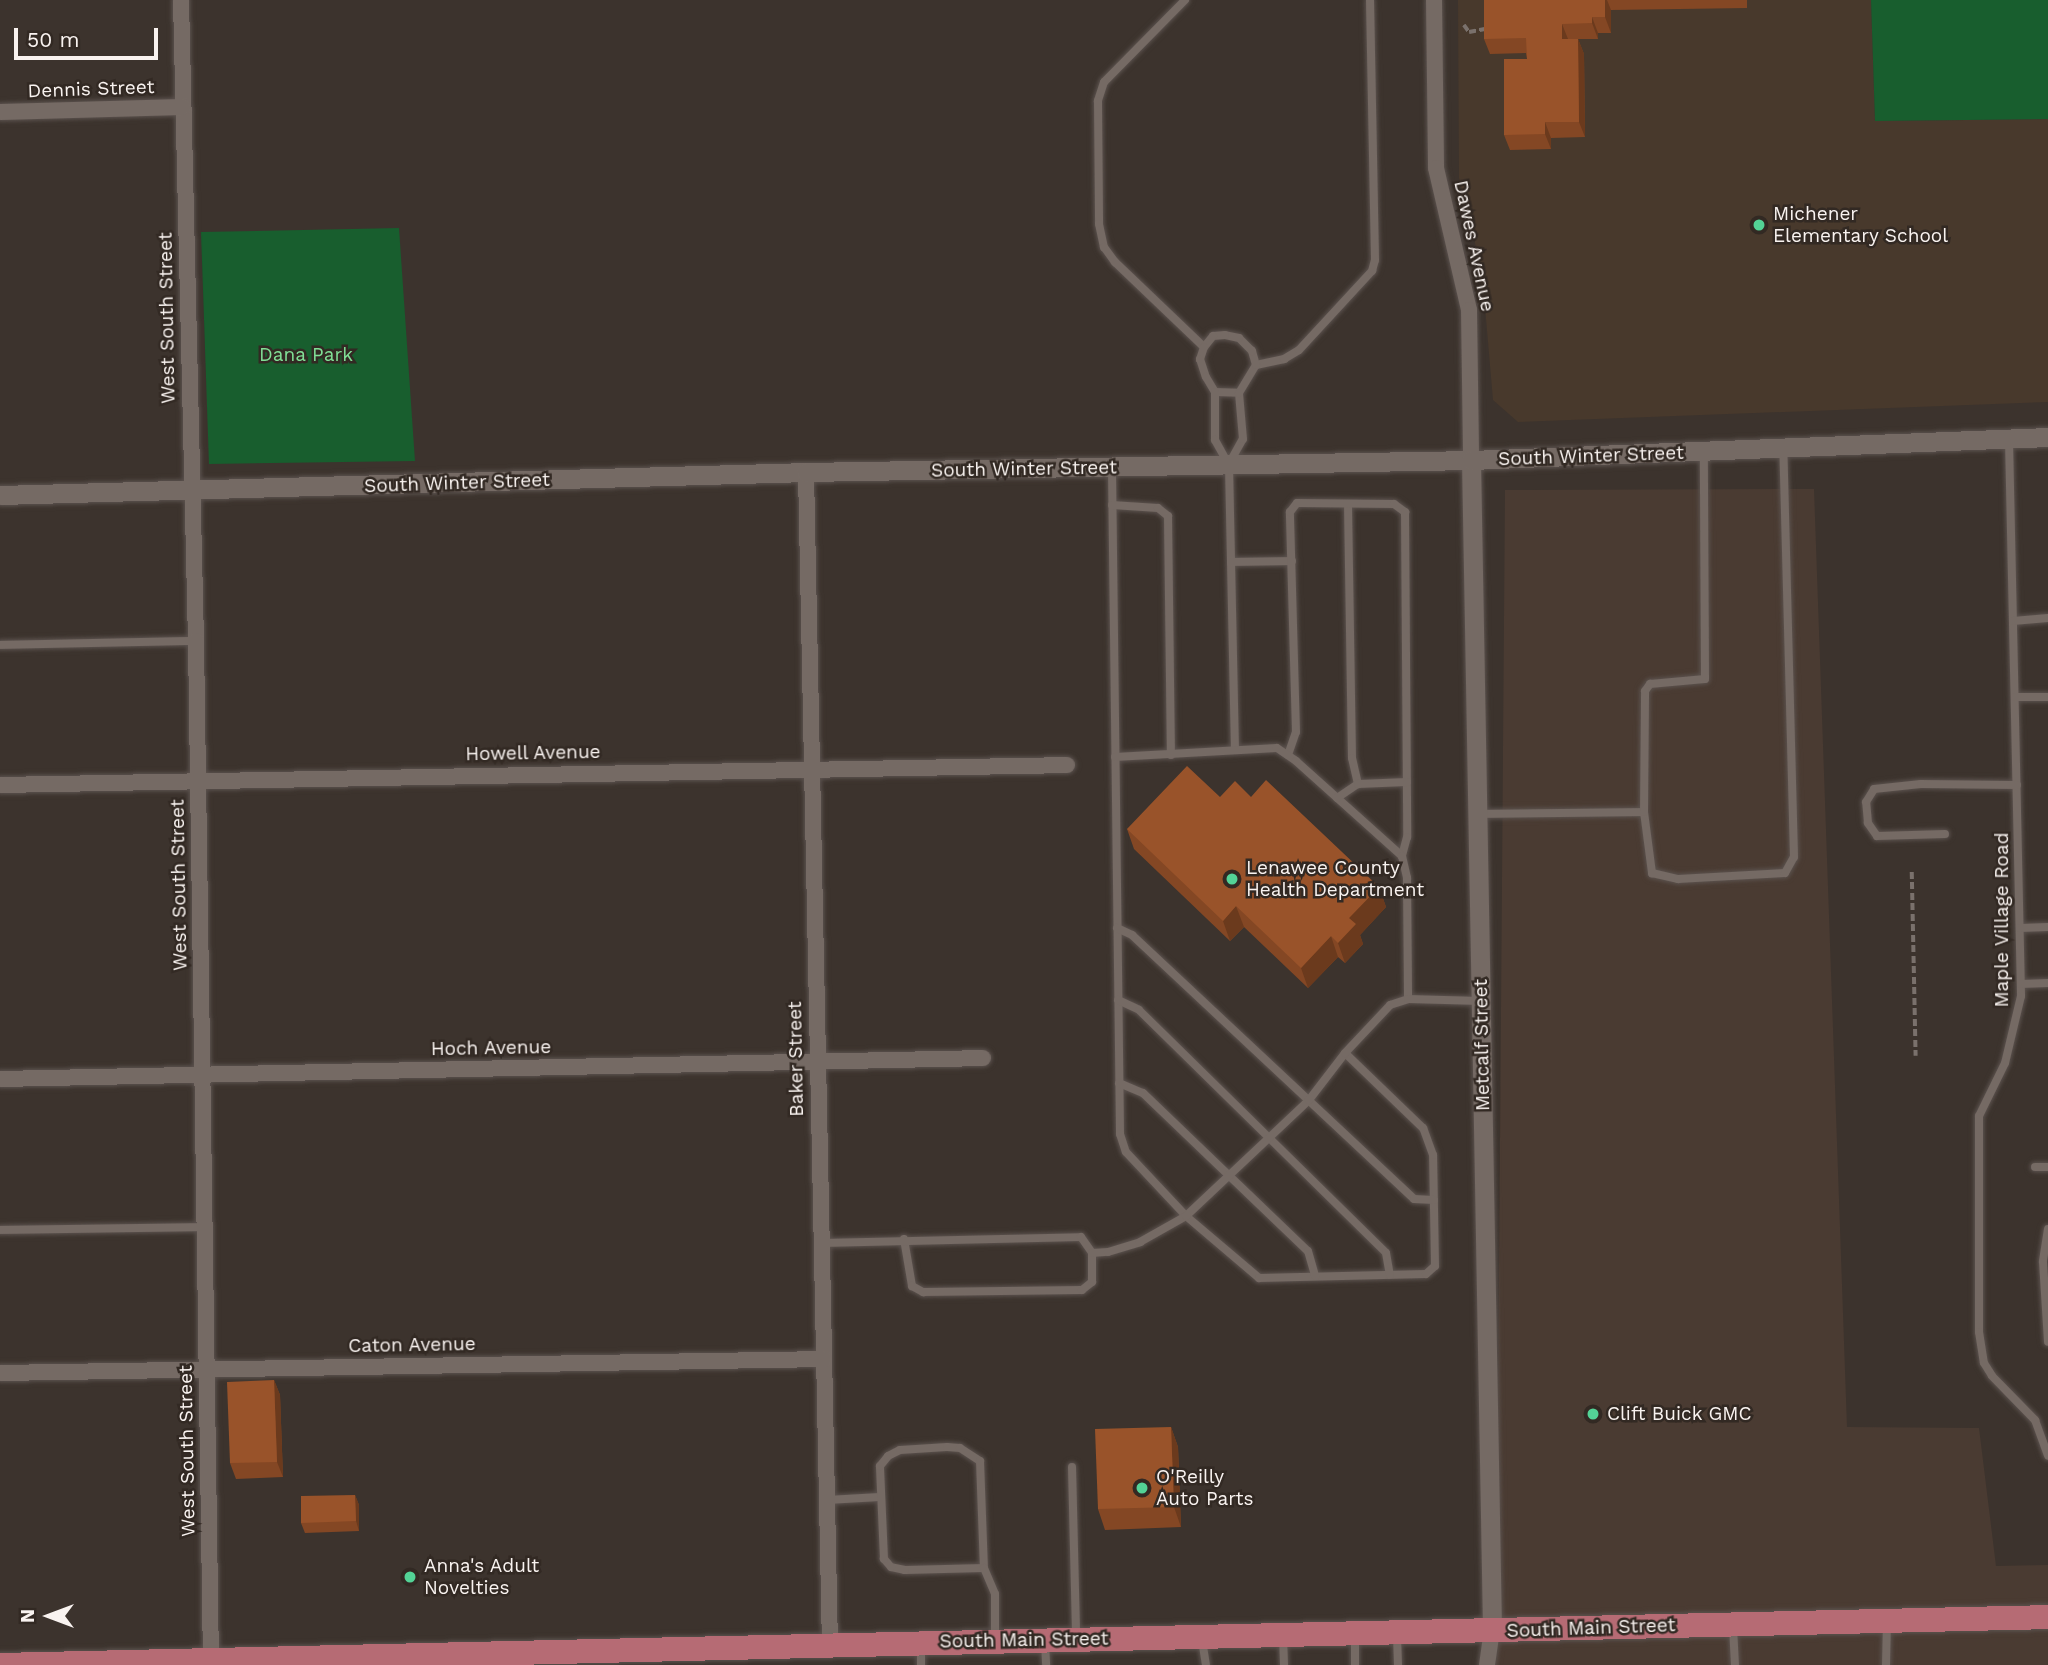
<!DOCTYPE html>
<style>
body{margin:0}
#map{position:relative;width:2048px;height:1665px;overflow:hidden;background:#3c332d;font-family:"Work Sans",sans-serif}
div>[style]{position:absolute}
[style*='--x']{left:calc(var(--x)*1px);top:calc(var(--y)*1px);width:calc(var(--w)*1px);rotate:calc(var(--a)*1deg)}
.built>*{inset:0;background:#4a3b32}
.education>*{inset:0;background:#48392c}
.green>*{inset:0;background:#185e2e}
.path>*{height:3.5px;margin-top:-1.75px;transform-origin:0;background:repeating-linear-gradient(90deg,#7a716c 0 7px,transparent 0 10.5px)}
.roads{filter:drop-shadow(0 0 2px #5b524e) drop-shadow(0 0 2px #5b524e)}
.service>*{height:8px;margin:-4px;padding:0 4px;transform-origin:4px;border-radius:4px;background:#756a64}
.minor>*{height:16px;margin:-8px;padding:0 8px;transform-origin:8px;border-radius:8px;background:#756a64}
.tertiary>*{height:19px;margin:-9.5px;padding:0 9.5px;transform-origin:9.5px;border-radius:9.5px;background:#756a64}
.primary>*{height:24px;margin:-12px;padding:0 12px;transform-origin:12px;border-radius:12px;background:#b66b74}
.wall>*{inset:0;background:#844724}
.shaded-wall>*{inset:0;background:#6b3a1d}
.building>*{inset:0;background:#99532a}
.dots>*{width:19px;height:19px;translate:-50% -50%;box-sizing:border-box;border:4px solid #322923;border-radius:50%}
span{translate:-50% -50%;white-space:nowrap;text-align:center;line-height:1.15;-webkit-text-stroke:5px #322923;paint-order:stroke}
.street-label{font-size:19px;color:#f9f3f0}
.poi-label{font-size:19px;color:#f9f3f0}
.left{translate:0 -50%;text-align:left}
.park-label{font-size:19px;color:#81e096}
.north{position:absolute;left:14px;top:1581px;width:70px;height:70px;-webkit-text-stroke:5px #322923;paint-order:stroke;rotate:270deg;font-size:19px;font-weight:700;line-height:28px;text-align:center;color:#f9f3f0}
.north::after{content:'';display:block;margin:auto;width:24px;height:32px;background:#f9f3f0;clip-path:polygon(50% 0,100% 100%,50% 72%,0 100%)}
.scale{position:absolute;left:14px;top:28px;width:144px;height:32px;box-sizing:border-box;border:4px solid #f9f3f0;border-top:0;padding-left:9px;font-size:21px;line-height:24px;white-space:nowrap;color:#f9f3f0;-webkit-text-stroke:5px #322923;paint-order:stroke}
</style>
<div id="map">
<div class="built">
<div style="clip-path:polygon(1814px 489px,1847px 1427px,1979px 1428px,1996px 1566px,2048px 1565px,2048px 1665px,1496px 1665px,1505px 490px)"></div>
</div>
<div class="education">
<div style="clip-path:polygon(1458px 0,1871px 0,1875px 121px,2048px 119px,2048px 402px,1518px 422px,1493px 400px,1482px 272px,1459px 178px)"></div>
</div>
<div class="green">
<div style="clip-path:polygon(1871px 0,2048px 0,2048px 119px,1875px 121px)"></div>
<div style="clip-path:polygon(399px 228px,415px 461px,209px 464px,201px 232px)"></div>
</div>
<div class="path">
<div style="--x:1464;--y:25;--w:9;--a:54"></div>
<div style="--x:1469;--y:32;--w:16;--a:-11"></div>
<div style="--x:1912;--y:872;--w:184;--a:88.8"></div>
</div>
<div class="roads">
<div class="service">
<div style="--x:1185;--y:0;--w:115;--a:134.6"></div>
<div style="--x:1104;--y:82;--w:20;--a:108"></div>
<div style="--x:1098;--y:101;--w:123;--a:89.5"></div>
<div style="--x:1099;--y:224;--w:24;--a:78"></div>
<div style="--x:1104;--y:247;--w:19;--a:54"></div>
<div style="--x:1115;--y:262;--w:123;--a:43.7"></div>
<div style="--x:1256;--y:365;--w:29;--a:-12"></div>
<div style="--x:1284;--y:359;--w:17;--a:-31"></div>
<div style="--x:1299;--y:350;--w:108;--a:-47.3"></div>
<div style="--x:1372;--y:271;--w:11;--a:-75"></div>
<div style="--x:1375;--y:260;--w:260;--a:-91.1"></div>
<div style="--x:1215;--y:392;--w:24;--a:2"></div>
<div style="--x:2009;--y:440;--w:556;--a:88.76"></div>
<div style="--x:2021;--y:996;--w:69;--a:103.4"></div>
<div style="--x:2005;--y:1063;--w:59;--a:116.1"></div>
<div style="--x:1979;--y:1116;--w:216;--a:90"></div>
<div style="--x:1979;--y:1332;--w:31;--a:81"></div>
<div style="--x:1984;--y:1363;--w:15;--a:58"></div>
<div style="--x:1992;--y:1376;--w:62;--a:45.7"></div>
<div style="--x:2035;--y:1420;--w:38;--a:70"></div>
<div style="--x:1230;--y:462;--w:26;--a:-61"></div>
<div style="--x:1243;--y:439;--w:46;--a:-95"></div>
<div style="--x:1239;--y:393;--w:33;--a:-59"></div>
<div style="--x:1256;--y:365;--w:15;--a:-106"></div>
<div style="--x:1252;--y:351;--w:18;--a:-135"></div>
<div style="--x:1239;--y:338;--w:14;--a:-168"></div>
<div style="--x:1225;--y:335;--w:12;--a:175"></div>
<div style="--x:1213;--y:336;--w:14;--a:129"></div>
<div style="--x:1204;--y:347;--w:13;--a:108"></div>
<div style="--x:1200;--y:359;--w:19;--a:72"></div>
<div style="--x:1206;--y:377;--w:17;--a:59"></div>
<div style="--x:1215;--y:392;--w:48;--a:90"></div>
<div style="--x:1215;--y:440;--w:29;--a:61"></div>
<div style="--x:1229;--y:465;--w:285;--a:88.8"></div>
<div style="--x:1112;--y:468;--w:666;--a:89.31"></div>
<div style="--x:1120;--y:1134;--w:19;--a:72"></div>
<div style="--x:1126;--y:1152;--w:88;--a:46.8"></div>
<div style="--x:1186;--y:1216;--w:96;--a:40.3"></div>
<div style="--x:1259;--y:1278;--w:167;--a:-1.4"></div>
<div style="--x:1426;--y:1274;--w:12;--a:-42"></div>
<div style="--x:1435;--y:1266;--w:111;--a:-91"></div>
<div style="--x:1433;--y:1155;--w:29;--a:-110"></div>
<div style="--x:1423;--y:1128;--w:108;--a:-136.1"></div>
<div style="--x:1348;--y:504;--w:254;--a:89.1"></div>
<div style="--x:1352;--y:758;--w:27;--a:77"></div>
<div style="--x:1112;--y:505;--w:46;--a:3.7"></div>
<div style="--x:1158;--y:508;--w:13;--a:39"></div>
<div style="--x:1168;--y:516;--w:239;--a:89.3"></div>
<div style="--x:1231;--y:562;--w:61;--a:-0.9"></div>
<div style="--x:2013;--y:621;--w:35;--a:-5"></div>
<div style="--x:0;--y:645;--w:196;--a:-1.2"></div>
<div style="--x:2015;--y:697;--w:33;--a:0"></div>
<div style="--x:1288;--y:755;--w:24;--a:-71"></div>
<div style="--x:1296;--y:732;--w:220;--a:-91.6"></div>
<div style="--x:1290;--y:512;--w:11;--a:-52"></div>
<div style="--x:1297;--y:503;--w:97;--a:0.6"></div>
<div style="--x:1394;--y:504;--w:14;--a:36"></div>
<div style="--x:1405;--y:512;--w:325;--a:89.6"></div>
<div style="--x:1407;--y:837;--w:20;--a:105"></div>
<div style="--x:1115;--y:757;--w:162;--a:-3.2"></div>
<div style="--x:1277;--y:748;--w:23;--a:34"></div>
<div style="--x:1296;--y:761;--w:142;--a:41.9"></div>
<div style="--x:1402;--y:856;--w:23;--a:77"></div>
<div style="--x:1407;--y:878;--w:121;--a:89.5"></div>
<div style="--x:1337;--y:798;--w:25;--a:-34"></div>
<div style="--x:1358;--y:784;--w:49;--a:-2.3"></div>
<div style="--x:1644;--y:812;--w:62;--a:82.5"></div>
<div style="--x:1652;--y:873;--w:27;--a:13"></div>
<div style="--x:1678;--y:879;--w:107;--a:-3.2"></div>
<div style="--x:1785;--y:873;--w:18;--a:-61"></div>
<div style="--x:1794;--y:857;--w:408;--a:-91.5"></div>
<div style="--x:1477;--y:814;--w:167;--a:-0.7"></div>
<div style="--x:1644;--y:812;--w:121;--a:-89.5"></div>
<div style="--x:1645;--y:691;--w:9;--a:-54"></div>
<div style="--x:1650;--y:684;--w:55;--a:-5.2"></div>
<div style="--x:1705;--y:679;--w:226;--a:-90.3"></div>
<div style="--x:1945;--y:834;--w:68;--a:178.3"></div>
<div style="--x:1877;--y:836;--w:16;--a:-125"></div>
<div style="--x:1868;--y:823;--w:21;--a:-95"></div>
<div style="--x:1866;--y:802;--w:15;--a:-58"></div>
<div style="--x:1874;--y:789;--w:47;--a:-6.1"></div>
<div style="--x:1921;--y:784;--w:96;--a:0.6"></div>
<div style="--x:1117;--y:928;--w:17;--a:25"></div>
<div style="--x:1132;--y:935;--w:386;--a:43.1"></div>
<div style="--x:1414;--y:1199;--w:20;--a:3"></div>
<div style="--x:2020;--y:928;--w:28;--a:-2"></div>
<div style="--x:2021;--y:984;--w:27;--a:-2"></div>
<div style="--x:1118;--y:1000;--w:23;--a:25"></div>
<div style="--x:1139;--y:1010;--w:346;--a:44.5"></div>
<div style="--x:1386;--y:1253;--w:22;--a:80"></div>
<div style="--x:1119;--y:1083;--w:26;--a:23"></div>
<div style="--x:1143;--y:1093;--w:228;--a:43.8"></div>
<div style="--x:1308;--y:1251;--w:26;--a:74"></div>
<div style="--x:2035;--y:1167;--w:13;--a:0"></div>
<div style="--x:2048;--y:1229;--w:33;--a:99"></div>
<div style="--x:2043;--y:1262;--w:80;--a:86.4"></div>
<div style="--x:0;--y:1230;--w:206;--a:-0.8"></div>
<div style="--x:904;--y:1239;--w:48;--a:80.3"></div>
<div style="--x:912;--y:1286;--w:13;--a:29"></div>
<div style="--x:923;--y:1292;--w:159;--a:-0.7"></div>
<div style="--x:1082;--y:1290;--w:13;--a:-39"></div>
<div style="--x:1092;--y:1282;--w:29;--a:-90"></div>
<div style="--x:822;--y:1243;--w:259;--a:-1.3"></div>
<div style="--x:1081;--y:1237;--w:19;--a:55"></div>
<div style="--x:1092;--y:1253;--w:16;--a:-4"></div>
<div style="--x:1108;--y:1252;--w:34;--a:-17"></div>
<div style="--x:1140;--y:1242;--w:53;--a:-29.5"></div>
<div style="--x:1186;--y:1216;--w:169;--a:-43.3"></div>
<div style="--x:1309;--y:1100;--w:59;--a:-52.5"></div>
<div style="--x:1345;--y:1053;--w:66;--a:-46.8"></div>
<div style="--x:1390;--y:1005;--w:19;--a:-18"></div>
<div style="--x:1408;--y:999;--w:73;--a:1.6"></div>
<div style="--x:1072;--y:1467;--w:169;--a:88.6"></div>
<div style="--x:827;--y:1500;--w:53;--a:-3.2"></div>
<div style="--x:984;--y:1568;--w:79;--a:178.5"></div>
<div style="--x:905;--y:1570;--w:14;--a:-168"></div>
<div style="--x:891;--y:1567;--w:11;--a:-131"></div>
<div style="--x:884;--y:1559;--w:93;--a:-92.5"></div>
<div style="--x:880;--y:1466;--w:13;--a:-51"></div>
<div style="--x:888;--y:1456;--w:13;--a:-27"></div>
<div style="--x:900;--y:1450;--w:47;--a:-3.7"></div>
<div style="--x:947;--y:1447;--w:13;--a:4"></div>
<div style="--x:960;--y:1448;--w:24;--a:33"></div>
<div style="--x:980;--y:1461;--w:107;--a:87.9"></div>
<div style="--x:984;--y:1568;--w:28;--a:67"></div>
<div style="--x:995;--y:1594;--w:44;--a:90"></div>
<div style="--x:1733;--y:1627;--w:38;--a:87"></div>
<div style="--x:1283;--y:1636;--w:29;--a:88"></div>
<div style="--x:1397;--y:1636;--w:29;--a:88"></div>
<div style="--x:1355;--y:1637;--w:28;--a:90"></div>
<div style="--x:1202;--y:1640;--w:25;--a:81"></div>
<div style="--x:1045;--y:1643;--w:22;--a:87"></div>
<div style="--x:921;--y:1645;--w:20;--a:90"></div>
<div style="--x:1886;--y:1665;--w:43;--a:-88.7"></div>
</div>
<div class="minor">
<div style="--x:181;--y:0;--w:641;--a:88.66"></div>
<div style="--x:196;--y:641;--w:1020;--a:89.16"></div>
<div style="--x:1434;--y:0;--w:168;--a:89.3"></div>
<div style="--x:1436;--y:168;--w:146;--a:76.9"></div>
<div style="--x:1469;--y:310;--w:150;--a:89.2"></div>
<div style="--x:0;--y:112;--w:183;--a:-1.6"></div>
<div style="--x:806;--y:472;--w:1172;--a:88.83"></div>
<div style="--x:0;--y:785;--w:1067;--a:-1.07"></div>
<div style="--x:0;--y:1079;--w:983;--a:-1.22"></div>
<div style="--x:0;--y:1373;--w:824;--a:-0.97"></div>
<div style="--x:1487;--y:1665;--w:34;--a:-82"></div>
</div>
<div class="tertiary">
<div style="--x:1471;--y:460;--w:1171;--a:88.97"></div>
<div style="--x:0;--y:495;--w:806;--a:-1.63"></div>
<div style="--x:806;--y:472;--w:665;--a:-1.03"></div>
<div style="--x:1471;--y:460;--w:577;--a:-2.28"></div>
</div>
<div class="primary">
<div style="--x:0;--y:1665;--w:2049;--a:-1.34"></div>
</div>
</div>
<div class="wall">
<div style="clip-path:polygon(1484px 0,1747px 0,1747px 8px,1611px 10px,1611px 33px,1598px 33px,1598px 39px,1578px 39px,1584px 54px,1585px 137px,1551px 138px,1551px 149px,1510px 150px,1504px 135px,1527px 59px,1526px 53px,1490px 54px,1484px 39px)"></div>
<div style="clip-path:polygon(1220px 797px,1251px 797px,1379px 887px,1386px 907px,1360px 935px,1363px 944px,1345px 963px,1338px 957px,1308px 988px,1244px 927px,1230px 941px,1134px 849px,1127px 829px)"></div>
<div style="clip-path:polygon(274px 1380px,280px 1395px,283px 1477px,236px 1479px,230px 1463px)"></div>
<div style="clip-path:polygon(1171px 1427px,1178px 1447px,1181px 1527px,1105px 1530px,1098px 1509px)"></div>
<div style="clip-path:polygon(355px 1495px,359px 1505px,359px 1531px,305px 1533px,301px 1523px)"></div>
</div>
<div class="shaded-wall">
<div style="clip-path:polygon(1605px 0,1607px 0,1611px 10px,1611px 33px,1605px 17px)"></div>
<div style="clip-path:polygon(1592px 17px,1598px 33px,1598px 39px,1592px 23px)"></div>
<div style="clip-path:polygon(1562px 24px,1568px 39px,1562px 39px)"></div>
<div style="clip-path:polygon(1578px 39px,1584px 54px,1585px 137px,1579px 122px)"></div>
<div style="clip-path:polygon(1545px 122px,1551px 138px,1551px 149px,1545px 134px)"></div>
<div style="clip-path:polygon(1379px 887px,1386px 907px,1360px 935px,1363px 944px,1345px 963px,1338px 943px,1349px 918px)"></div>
<div style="clip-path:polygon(1236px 906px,1244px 927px,1230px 941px,1223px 921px)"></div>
<div style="clip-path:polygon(1331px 936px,1338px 957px,1308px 988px,1301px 968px)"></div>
<div style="clip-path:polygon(274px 1380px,280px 1395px,283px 1477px,277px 1462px)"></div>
<div style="clip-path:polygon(1171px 1427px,1178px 1447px,1181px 1527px,1174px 1507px)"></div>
<div style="clip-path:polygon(355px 1495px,359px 1505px,359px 1531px,356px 1521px)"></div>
</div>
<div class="building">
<div style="clip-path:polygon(1484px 0,1605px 0,1605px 17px,1592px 17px,1592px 23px,1562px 24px,1562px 39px,1578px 39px,1579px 122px,1545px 122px,1545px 134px,1504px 135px,1504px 59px,1527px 59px,1526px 38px,1484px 39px)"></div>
<div style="clip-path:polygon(1187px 766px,1220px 797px,1235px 781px,1251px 797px,1266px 780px,1379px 887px,1349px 918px,1356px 924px,1338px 943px,1331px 936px,1301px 968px,1236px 906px,1223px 921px,1127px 829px)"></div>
<div style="clip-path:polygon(274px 1380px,277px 1462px,230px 1463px,227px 1382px)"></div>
<div style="clip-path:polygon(1171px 1427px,1174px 1507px,1098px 1509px,1095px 1429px)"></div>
<div style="clip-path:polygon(355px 1495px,356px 1521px,301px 1523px,301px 1496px)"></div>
</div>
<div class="dots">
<div style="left:1759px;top:225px;background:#53d396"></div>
<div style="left:1232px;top:879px;background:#53d396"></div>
<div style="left:1593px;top:1414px;background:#53d396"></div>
<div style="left:1142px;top:1488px;background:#53d396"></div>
<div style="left:410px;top:1577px;background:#53d396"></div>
</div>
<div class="street-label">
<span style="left:91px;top:89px;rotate:-2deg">Dennis Street</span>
<span style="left:1474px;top:246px;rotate:78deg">Dawes Avenue</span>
<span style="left:167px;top:318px;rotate:-91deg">West South Street</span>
<span style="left:1591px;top:456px;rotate:-2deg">South Winter Street</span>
<span style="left:1024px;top:469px;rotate:-1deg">South Winter Street</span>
<span style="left:457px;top:483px;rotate:-2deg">South Winter Street</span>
<span style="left:533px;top:753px;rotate:-1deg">Howell Avenue</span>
<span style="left:179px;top:885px;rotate:-91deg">West South Street</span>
<span style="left:2002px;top:920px;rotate:-90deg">Maple Village Road</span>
<span style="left:1482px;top:1045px;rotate:-91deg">Metcalf Street</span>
<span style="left:491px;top:1048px;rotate:-1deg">Hoch Avenue</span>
<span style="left:796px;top:1059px;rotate:-91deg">Baker Street</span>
<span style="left:412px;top:1345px;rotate:-1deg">Caton Avenue</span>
<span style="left:187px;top:1451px;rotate:-91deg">West South Street</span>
<span style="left:1591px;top:1628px;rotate:-2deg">South Main Street</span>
<span style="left:1024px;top:1640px;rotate:-1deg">South Main Street</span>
</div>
<div class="poi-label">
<span class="left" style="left:1773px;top:225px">Michener<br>Elementary School</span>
<span class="left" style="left:1246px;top:879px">Lenawee County<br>Health Department</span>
<span class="left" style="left:1607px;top:1414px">Clift Buick GMC</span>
<span class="left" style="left:1156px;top:1488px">O'Reilly<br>Auto Parts</span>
<span class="left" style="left:424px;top:1577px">Anna's Adult<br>Novelties</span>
</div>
<div class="park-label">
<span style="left:306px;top:355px">Dana Park</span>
</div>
<div class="north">N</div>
<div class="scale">50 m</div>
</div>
